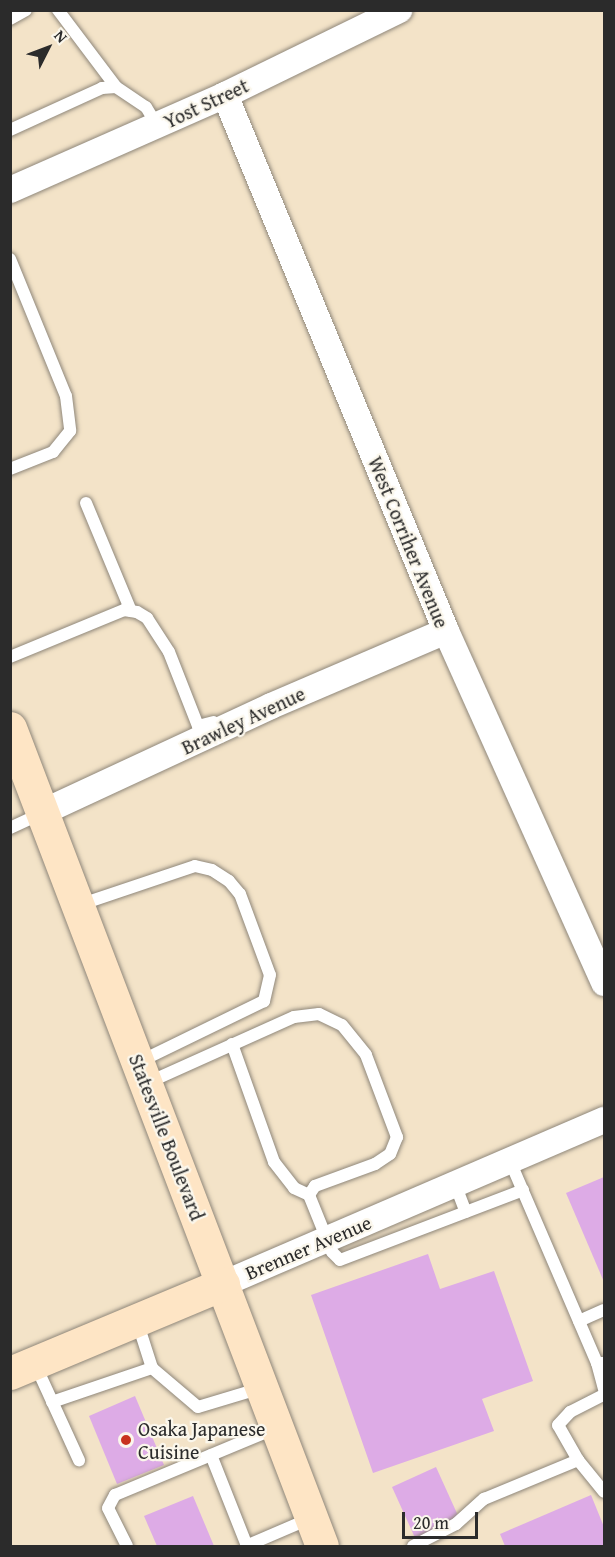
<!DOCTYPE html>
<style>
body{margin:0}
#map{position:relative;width:615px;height:1557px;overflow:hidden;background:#f3e3c8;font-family:"Gentium Book Plus",serif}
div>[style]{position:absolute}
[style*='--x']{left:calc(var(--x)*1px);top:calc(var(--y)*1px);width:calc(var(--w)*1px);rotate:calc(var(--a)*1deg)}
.building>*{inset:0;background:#ddabe6}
.roads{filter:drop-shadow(0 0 2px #8f877a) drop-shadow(0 0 2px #8f877a)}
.lane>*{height:12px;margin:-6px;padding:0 6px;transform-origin:6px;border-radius:6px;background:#fff}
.street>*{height:26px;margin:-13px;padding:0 13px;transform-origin:13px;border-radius:13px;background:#fff}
.secondary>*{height:33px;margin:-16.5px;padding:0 16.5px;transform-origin:16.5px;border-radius:16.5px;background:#fee5c5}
.dots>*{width:16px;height:16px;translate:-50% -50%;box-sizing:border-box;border:3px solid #fbf7ec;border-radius:50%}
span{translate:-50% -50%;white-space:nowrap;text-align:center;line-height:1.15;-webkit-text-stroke:4.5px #fbf7ec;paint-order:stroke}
.street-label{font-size:20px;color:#2b2b2b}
.poi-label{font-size:20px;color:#2b2b2b}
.left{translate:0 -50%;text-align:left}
.frame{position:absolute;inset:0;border:12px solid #2b2b2b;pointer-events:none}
.north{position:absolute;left:18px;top:18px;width:60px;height:60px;-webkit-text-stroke:4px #fbf7ec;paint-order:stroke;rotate:48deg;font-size:16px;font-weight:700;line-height:24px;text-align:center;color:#2b2b2b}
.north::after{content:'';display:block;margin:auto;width:21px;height:27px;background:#2b2b2b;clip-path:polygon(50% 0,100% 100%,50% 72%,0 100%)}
.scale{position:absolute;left:402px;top:1512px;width:76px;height:27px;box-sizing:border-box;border:3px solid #2b2b2b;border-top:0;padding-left:8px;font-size:18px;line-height:21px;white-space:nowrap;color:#2b2b2b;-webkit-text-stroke:4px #fbf7ec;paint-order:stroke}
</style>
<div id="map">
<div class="building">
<div style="clip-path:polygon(604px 1177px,604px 1282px,566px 1193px)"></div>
<div style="clip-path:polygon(428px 1254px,440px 1289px,494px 1271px,533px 1381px,482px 1399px,494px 1431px,373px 1473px,311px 1295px)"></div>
<div style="clip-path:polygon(135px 1396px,164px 1465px,117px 1484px,89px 1416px)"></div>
<div style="clip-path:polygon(436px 1467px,460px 1520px,416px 1540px,392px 1487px)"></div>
<div style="clip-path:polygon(591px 1495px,604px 1527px,604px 1546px,505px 1546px,500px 1534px)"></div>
<div style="clip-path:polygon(193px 1496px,214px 1546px,157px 1546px,144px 1516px)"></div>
</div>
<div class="roads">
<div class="lane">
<div style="--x:58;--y:10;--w:96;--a:53"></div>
<div style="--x:10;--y:19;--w:18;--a:-29"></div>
<div style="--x:10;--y:130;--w:101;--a:-24.5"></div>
<div style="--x:102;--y:88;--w:14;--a:-4"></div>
<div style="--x:116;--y:87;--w:36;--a:34"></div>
<div style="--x:146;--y:107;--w:21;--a:59"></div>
<div style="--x:10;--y:259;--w:148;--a:67.8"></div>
<div style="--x:66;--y:396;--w:35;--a:83"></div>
<div style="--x:70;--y:431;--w:27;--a:129"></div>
<div style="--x:53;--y:452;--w:46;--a:158.4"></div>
<div style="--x:86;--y:503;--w:117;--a:67.4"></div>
<div style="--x:10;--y:657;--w:123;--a:-22.4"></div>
<div style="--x:124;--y:610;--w:13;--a:9"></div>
<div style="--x:137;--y:612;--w:12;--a:31"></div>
<div style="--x:147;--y:618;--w:40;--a:57.1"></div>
<div style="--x:169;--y:652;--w:79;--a:68.6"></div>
<div style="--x:198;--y:726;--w:16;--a:-14"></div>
<div style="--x:10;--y:828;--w:35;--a:-25"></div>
<div style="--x:79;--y:905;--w:122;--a:-18.6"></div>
<div style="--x:195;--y:866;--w:17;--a:13"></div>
<div style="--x:212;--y:870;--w:20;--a:33"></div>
<div style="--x:229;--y:881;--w:17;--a:50"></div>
<div style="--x:240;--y:894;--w:86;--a:69.7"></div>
<div style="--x:270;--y:975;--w:27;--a:103"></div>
<div style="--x:264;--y:1001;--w:139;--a:154"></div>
<div style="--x:232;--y:1044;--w:125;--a:70.4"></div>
<div style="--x:274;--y:1162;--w:33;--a:52"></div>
<div style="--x:294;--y:1188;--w:17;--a:25"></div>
<div style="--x:147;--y:1083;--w:161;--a:-24.2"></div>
<div style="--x:294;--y:1017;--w:25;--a:-7"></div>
<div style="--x:319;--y:1014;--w:25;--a:26"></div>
<div style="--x:342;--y:1025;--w:38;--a:51"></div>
<div style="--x:366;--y:1055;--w:88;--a:69.3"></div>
<div style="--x:397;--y:1137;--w:18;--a:112"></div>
<div style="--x:390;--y:1154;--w:18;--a:146"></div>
<div style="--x:375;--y:1164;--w:64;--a:159.9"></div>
<div style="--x:315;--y:1186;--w:11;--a:124"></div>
<div style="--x:309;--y:1195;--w:61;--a:68"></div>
<div style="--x:332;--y:1252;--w:11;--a:45"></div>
<div style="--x:340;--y:1260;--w:196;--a:-20.9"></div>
<div style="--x:510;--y:1161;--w:220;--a:66.7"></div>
<div style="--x:597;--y:1363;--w:7;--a:0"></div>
<div style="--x:455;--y:1184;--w:30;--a:69"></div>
<div style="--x:137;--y:1321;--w:49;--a:72.3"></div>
<div style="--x:152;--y:1368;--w:60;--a:40.3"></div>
<div style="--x:198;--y:1407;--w:66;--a:-16.8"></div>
<div style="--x:579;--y:1321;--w:27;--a:-24"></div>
<div style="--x:597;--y:1363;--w:28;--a:75"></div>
<div style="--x:35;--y:1364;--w:106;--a:65.4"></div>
<div style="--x:52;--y:1402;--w:106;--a:-18.8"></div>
<div style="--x:211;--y:1455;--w:98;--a:68.4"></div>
<div style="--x:578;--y:1460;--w:40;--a:-119.7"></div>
<div style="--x:558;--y:1425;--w:18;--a:-47"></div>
<div style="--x:570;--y:1412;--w:38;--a:-27"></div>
<div style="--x:127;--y:1546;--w:42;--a:-116.6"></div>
<div style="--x:108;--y:1508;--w:15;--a:-62"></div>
<div style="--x:115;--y:1495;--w:174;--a:-22.6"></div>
<div style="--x:246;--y:1546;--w:71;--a:-23.3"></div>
<div style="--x:413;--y:1546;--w:48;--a:-27.1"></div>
<div style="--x:456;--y:1524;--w:38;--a:-42"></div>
<div style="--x:484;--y:1499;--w:102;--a:-22.5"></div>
<div style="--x:578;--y:1460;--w:41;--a:50.9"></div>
</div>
<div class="street">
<div style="--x:225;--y:95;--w:580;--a:67.59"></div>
<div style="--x:446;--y:631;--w:386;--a:65.8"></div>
<div style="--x:10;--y:190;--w:235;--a:-23.8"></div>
<div style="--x:225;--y:95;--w:194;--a:-26"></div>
<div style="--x:43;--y:812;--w:251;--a:-24.9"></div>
<div style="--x:271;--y:706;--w:190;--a:-23.2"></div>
<div style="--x:223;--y:1284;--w:415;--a:-23.3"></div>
</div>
<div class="secondary">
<div style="--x:10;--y:728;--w:875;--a:69.12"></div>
<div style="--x:10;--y:1373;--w:231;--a:-22.7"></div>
</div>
</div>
<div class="dots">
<div style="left:126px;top:1440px;background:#c8321e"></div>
</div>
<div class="street-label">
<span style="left:206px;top:103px;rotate:-25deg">Yost Street</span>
<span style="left:409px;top:542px;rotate:68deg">West Corriher Avenue</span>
<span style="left:243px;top:720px;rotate:-25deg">Brawley Avenue</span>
<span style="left:167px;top:1137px;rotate:69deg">Statesville Boulevard</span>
<span style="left:308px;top:1247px;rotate:-23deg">Brenner Avenue</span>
</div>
<div class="poi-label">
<span class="left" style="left:138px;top:1440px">Osaka Japanese<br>Cuisine</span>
</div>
<div class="frame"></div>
<div class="north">N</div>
<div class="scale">20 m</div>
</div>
